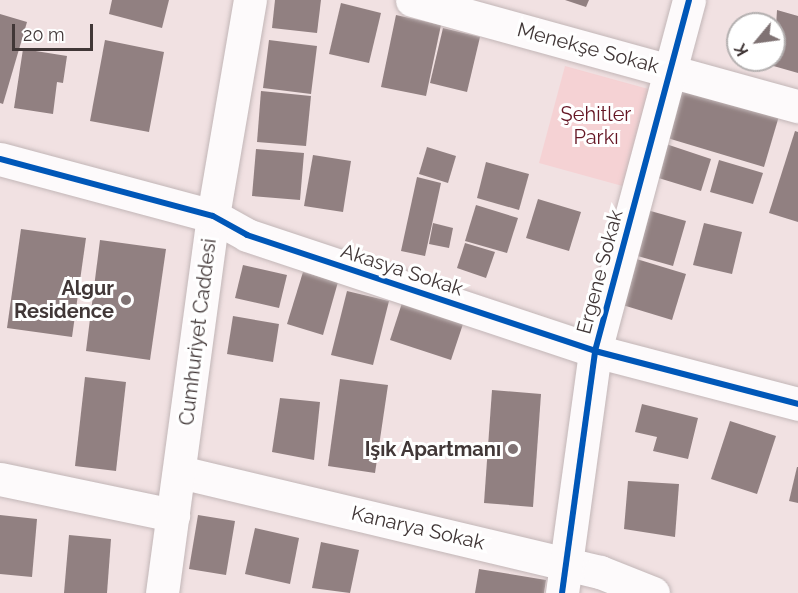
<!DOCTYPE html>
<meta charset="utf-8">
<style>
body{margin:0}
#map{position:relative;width:798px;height:593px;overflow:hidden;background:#f1e1e2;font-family:Raleway,sans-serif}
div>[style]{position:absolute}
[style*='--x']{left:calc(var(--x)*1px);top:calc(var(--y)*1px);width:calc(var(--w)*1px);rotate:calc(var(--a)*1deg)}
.green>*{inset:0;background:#f5d2d4}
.building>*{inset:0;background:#918081}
.roads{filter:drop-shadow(0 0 2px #c2b6b7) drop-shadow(0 0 2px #c2b6b7)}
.minor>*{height:33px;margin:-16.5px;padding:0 16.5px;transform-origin:16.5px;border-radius:16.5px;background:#fdfafb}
.primary>*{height:33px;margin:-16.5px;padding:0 16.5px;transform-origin:16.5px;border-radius:16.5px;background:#fdfafb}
.cycleway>*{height:6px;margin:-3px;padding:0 3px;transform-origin:3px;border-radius:3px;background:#0057b8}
.dots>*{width:16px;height:16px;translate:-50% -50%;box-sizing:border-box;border:3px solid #fff;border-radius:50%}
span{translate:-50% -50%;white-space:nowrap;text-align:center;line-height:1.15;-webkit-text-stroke:6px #fff;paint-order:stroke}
.street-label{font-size:20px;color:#413737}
.park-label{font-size:20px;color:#651624}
.poi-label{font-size:20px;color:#413737;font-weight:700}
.right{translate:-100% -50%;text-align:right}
.north{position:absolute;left:726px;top:12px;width:60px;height:60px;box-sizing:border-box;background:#fff;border:2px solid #b3afaf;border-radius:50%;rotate:241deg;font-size:16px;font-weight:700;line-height:24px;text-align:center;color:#413737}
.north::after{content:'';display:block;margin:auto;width:21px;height:27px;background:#7f7273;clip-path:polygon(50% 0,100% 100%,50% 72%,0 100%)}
.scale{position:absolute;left:12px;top:24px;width:81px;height:27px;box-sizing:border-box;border:3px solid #413737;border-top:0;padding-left:8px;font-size:18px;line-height:21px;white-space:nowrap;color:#413737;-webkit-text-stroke:4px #fff;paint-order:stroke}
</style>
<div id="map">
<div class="green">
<div style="clip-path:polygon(565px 66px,652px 90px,626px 187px,539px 163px)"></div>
</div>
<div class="building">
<div style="clip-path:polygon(112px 0,169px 0,162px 28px,109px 14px)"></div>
<div style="clip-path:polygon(275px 0,321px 0,317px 33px,272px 28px)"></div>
<div style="clip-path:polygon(565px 0,589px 0,586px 7px)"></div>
<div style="clip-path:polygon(341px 3px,381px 13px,369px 63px,329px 54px)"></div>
<div style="clip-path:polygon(777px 10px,798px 16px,798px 73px,763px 63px,774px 60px)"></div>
<div style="clip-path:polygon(0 14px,27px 22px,3px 104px,0 103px)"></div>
<div style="clip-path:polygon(396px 15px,441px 25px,426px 96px,381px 87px)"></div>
<div style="clip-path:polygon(443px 28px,480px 37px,467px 92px,430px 83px)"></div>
<div style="clip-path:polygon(105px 40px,164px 52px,149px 132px,90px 121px)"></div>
<div style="clip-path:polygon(269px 40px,317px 46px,311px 94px,263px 88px)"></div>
<div style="clip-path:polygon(23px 49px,67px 56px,63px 83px,57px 82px,53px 114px,14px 108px)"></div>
<div style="clip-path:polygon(680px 86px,779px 116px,764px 167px,664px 137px)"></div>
<div style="clip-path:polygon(261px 91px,311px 96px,306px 146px,257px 142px)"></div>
<div style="clip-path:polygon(795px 131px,798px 132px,798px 222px,769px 213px)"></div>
<div style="clip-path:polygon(663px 143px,711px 159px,701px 191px,652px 176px)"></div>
<div style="clip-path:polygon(427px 147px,456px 156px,448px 183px,419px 174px)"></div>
<div style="clip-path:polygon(256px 149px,304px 153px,300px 200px,252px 196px)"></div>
<div style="clip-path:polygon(313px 155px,351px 161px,343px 212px,304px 206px)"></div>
<div style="clip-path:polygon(719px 160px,763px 173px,753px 204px,710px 192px)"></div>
<div style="clip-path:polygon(486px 162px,529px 174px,519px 210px,477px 198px)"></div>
<div style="clip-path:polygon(417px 177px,441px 183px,425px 256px,401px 251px)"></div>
<div style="clip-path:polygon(538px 199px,581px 212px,569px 251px,526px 238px)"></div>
<div style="clip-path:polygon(476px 205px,518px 218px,507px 253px,465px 241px)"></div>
<div style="clip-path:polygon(640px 208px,686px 221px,673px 266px,627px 253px)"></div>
<div style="clip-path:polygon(433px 223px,453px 228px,449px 248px,429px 244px)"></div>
<div style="clip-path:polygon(704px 223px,742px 232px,732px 274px,693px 265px)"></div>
<div style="clip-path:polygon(21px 229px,86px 238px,72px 337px,7px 328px)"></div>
<div style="clip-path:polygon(100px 240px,166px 249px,150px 360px,86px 351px)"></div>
<div style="clip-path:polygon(465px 243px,495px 252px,486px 278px,457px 268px)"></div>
<div style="clip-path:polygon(630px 257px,686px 274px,672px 320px,616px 303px)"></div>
<div style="clip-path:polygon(243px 265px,287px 275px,279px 308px,235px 298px)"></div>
<div style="clip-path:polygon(303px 272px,338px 282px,323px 335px,287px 324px)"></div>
<div style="clip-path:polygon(347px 291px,389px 301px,373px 365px,331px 355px)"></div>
<div style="clip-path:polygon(402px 303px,463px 324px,451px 360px,390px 340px)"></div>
<div style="clip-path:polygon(233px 316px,279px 324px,273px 362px,227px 354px)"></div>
<div style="clip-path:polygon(85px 377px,126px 382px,116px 471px,75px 466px)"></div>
<div style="clip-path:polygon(340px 379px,388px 385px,375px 473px,328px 466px)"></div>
<div style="clip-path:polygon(492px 390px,541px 394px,533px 507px,484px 503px)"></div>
<div style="clip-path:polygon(280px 398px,320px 402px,314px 460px,272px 452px)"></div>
<div style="clip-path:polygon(642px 404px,698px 418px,688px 459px,653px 451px,657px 437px,635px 432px)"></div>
<div style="clip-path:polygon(730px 421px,776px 436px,757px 494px,711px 479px)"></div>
<div style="clip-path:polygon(797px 467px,798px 467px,798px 503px,789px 501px)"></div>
<div style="clip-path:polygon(628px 481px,679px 484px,675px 537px,624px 529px)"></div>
<div style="clip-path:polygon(0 515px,37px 519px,32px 577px,0 574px)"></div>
<div style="clip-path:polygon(198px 515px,235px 521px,226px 575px,189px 569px)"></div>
<div style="clip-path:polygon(255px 528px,299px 538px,290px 584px,245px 574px)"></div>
<div style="clip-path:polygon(69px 535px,111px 539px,107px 593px,64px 593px)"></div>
<div style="clip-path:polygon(321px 542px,359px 550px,350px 593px,312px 588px)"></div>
<div style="clip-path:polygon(479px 569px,546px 580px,544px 593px,475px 593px)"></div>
</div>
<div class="roads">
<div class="minor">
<div style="--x:412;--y:0;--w:400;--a:15.4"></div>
<div style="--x:0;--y:159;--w:220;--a:15"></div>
<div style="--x:213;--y:216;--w:39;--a:29"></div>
<div style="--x:247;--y:235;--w:367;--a:18.4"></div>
<div style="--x:595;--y:351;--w:210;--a:14.6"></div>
<div style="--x:180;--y:472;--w:432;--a:13.4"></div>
<div style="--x:600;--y:572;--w:57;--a:21.6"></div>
<div style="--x:0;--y:479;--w:177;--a:11.8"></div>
<div style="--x:562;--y:593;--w:244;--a:-82.2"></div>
<div style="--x:595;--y:351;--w:363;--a:-75"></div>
</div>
<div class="primary">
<div style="--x:162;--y:593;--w:380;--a:-82.3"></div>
<div style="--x:213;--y:216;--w:219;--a:-80.3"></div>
</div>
</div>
<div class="cycleway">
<div style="--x:0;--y:159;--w:220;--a:15"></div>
<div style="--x:213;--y:216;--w:39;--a:29"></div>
<div style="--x:247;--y:235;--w:367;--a:18.4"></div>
<div style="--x:595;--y:351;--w:210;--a:14.6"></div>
<div style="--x:562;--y:593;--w:244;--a:-82.2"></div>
<div style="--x:595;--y:351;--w:363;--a:-75"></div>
</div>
<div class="dots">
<div style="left:126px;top:300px;background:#7f7273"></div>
<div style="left:513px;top:449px;background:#7f7273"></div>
</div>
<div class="street-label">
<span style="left:588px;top:48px;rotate:15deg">Menekşe Sokak</span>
<span style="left:402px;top:270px;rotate:18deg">Akasya Sokak</span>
<span style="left:600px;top:272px;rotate:-75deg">Ergene Sokak</span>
<span style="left:198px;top:332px;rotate:-83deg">Cumhuriyet Caddesi</span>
<span style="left:418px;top:528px;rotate:13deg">Kanarya Sokak</span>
</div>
<div class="park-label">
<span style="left:596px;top:126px">Şehitler<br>Parkı</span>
</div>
<div class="poi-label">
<span class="right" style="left:114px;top:300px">Algur<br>Residence</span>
<span class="right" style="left:501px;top:449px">Işık Apartmanı</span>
</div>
<div class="north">K</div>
<div class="scale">20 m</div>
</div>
